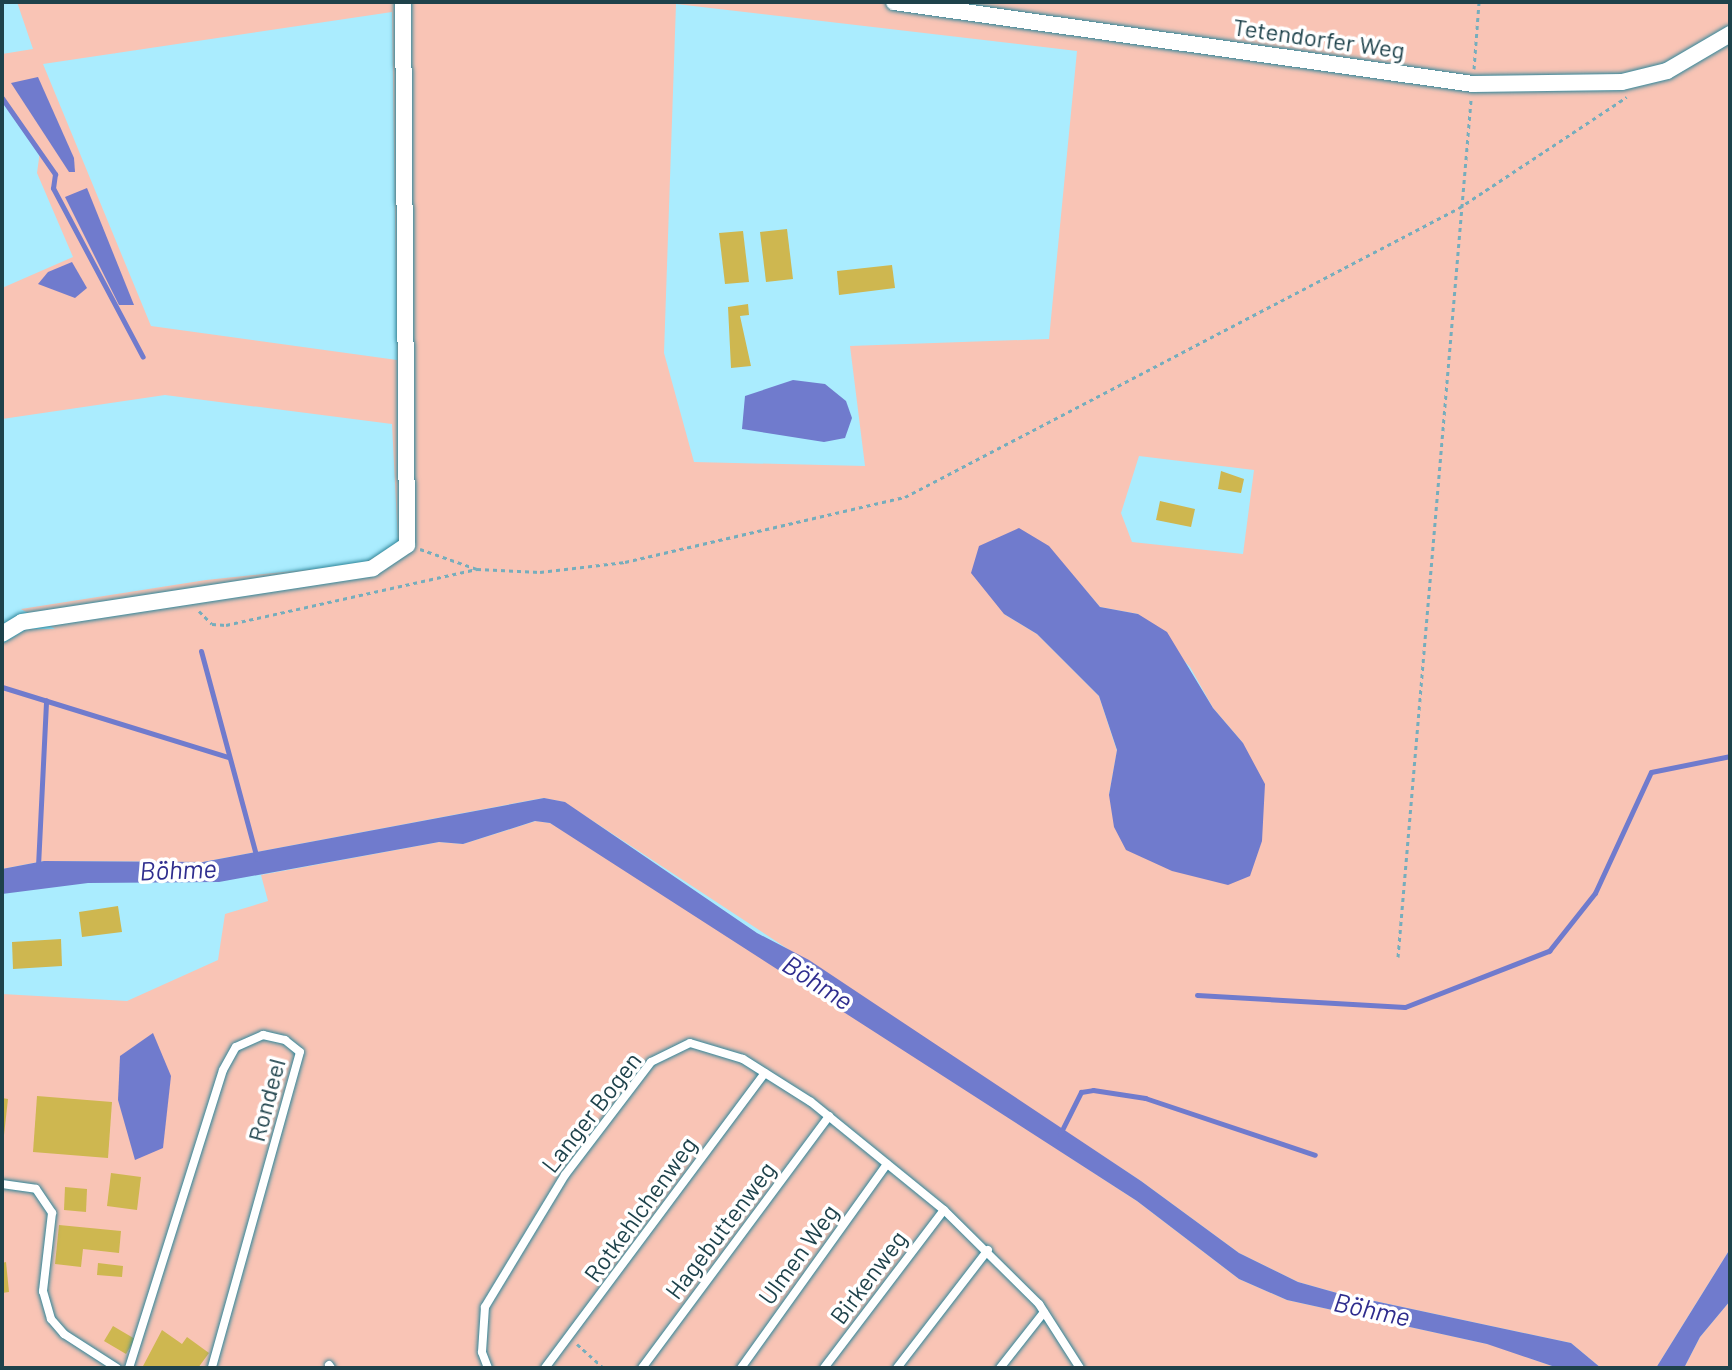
<!DOCTYPE html>
<meta charset="utf-8">
<style>
body{margin:0}
#map{position:relative;width:1732px;height:1370px;overflow:hidden;background:#aaecfe;font-family:Barlow,sans-serif}
div>[style]{position:absolute}
[style*='--x']{left:calc(var(--x)*1px);top:calc(var(--y)*1px);width:calc(var(--w)*1px);rotate:calc(var(--a)*1deg)}
.green>*{inset:0;background:#f9c4b5}
.water>*{inset:0;background:#707bcd}
.stream>*{height:5px;margin:-2.5px;padding:0 2.5px;transform-origin:2.5px;border-radius:2.5px;background:#707bcd}
.building>*{inset:0;background:#ceb750}
.path>*{height:3px;margin-top:-1.5px;transform-origin:0;background:repeating-linear-gradient(90deg,#76adbc 0 4px,transparent 0 8px)}
.roads{filter:drop-shadow(0 0 2px #2c859a) drop-shadow(0 0 2px #2c859a)}
.lane>*{height:8px;margin:-4px;padding:0 4px;transform-origin:4px;border-radius:4px;background:#fff}
.street>*{height:16px;margin:-8px;padding:0 8px;transform-origin:8px;border-radius:8px;background:#fff}
span{translate:-50% -50%;white-space:nowrap;text-align:center;line-height:1.15;-webkit-text-stroke:7px #fff;paint-order:stroke}
.street-label{font-size:24px;color:#1e424b}
.water-label{font-size:26px;color:#2f2d8e;font-style:italic}
.frame{position:absolute;inset:0;border:4px solid #1e424b;pointer-events:none}
</style>
<div id="map">
<div class="green">
<div style="clip-path:polygon(evenodd,17px 2px,1730px 2px,1730px 1249px,1656px 1368px,1601px 1368px,1571px 1343px,1337px 1293px,1298px 1282px,1239px 1253px,1141px 1181px,564px 802px,543px 798px,203px 862px,44px 861px,2px 869px,2px 644px,27px 629px,55px 629px,21px 609px,206px 580px,362px 564px,398px 543px,392px 424px,165px 395px,2px 419px,2px 288px,73px 257px,37px 173px,40px 151px,2px 96px,2px 54px,33px 49px,17px 2px,676px 4px,1077px 51px,1049px 339px,850px 346px,865px 466px,694px 462px,664px 353px,676px 4px,17px 2px,392px 12px,397px 360px,151px 326px,43px 64px,392px 12px,17px 2px,1139px 456px,1254px 470px,1243px 554px,1132px 542px,1121px 513px,1139px 456px,17px 2px,1048px 546px,1100px 607px,1138px 614px,1190px 667px,1213px 708px,1243px 743px,1109px 795px,1117px 751px,1099px 696px,1037px 634px,1004px 614px,1048px 546px)"></div>
<div style="clip-path:polygon(536px 821px,550px 823px,603px 854px,1137px 1201px,1239px 1279px,1287px 1300px,1492px 1345px,1558px 1368px,2px 1368px,2px 994px,127px 1001px,218px 960px,225px 914px,268px 901px,261px 875px,439px 842px,463px 844px)"></div>
<div style="clip-path:polygon(1730px 1301px,1730px 1368px,1684px 1368px,1700px 1337px)"></div>
</div>
<div class="water">
<div style="clip-path:polygon(38px 77px,74px 158px,75px 172px,69px 172px,11px 83px)"></div>
<div style="clip-path:polygon(87px 188px,134px 305px,119px 305px,65px 197px)"></div>
<div style="clip-path:polygon(72px 262px,87px 288px,75px 298px,38px 284px,48px 272px)"></div>
<div style="clip-path:polygon(793px 380px,825px 384px,846px 401px,852px 418px,845px 438px,824px 442px,742px 429px,745px 396px)"></div>
<div style="clip-path:polygon(1019px 528px,1049px 546px,1100px 607px,1138px 614px,1167px 632px,1213px 708px,1243px 743px,1265px 784px,1262px 841px,1250px 876px,1228px 885px,1172px 871px,1126px 850px,1114px 827px,1109px 795px,1117px 750px,1099px 696px,1037px 634px,1004px 614px,971px 573px,979px 546px)"></div>
<div style="clip-path:polygon(544px 798px,565px 802px,757px 933px,809px 960px,1141px 1181px,1239px 1253px,1298px 1282px,1337px 1293px,1571px 1343px,1601px 1368px,1558px 1368px,1487px 1344px,1287px 1300px,1239px 1279px,1137px 1201px,550px 823px,535px 821px,463px 844px,439px 842px,219px 882px,88px 883px,2px 894px,2px 869px,44px 861px,203px 862px)"></div>
<div style="clip-path:polygon(153px 1033px,171px 1076px,163px 1148px,135px 1160px,118px 1100px,120px 1056px)"></div>
<div style="clip-path:polygon(1730px 1249px,1730px 1301px,1700px 1337px,1684px 1368px,1656px 1368px)"></div>
</div>
<div class="stream">
<div style="--x:2;--y:98;--w:93;--a:55.1"></div>
<div style="--x:55;--y:174;--w:14;--a:98"></div>
<div style="--x:53;--y:188;--w:191;--a:62"></div>
<div style="--x:201;--y:651;--w:215;--a:74.9"></div>
<div style="--x:2;--y:687;--w:237;--a:17.2"></div>
<div style="--x:38;--y:866;--w:166;--a:-87.2"></div>
<div style="--x:1197;--y:995;--w:208;--a:3.3"></div>
<div style="--x:1405;--y:1007;--w:155;--a:-21.3"></div>
<div style="--x:1549;--y:951;--w:74;--a:-51.6"></div>
<div style="--x:1595;--y:893;--w:133;--a:-65.2"></div>
<div style="--x:1651;--y:772;--w:81;--a:-11.4"></div>
<div style="--x:1060;--y:1134;--w:47;--a:-63.4"></div>
<div style="--x:1081;--y:1092;--w:12;--a:-9"></div>
<div style="--x:1093;--y:1090;--w:53;--a:8.7"></div>
<div style="--x:1145;--y:1098;--w:179;--a:18.5"></div>
</div>
<div class="building">
<div style="clip-path:polygon(787px 229px,793px 279px,766px 282px,760px 232px)"></div>
<div style="clip-path:polygon(743px 231px,749px 282px,725px 284px,719px 233px)"></div>
<div style="clip-path:polygon(892px 265px,895px 288px,839px 295px,837px 271px)"></div>
<div style="clip-path:polygon(748px 304px,749px 315px,740px 316px,751px 366px,731px 368px,728px 307px)"></div>
<div style="clip-path:polygon(1221px 471px,1244px 479px,1241px 493px,1218px 489px)"></div>
<div style="clip-path:polygon(1160px 501px,1195px 509px,1191px 527px,1156px 520px)"></div>
<div style="clip-path:polygon(118px 906px,122px 932px,82px 937px,79px 912px)"></div>
<div style="clip-path:polygon(61px 939px,62px 966px,13px 969px,12px 942px)"></div>
<div style="clip-path:polygon(37px 1096px,112px 1102px,108px 1158px,33px 1152px)"></div>
<div style="clip-path:polygon(2px 1098px,8px 1099px,4px 1135px,2px 1134px)"></div>
<div style="clip-path:polygon(111px 1173px,141px 1177px,137px 1210px,107px 1206px)"></div>
<div style="clip-path:polygon(65px 1187px,87px 1189px,86px 1212px,64px 1210px)"></div>
<div style="clip-path:polygon(59px 1225px,121px 1231px,119px 1253px,83px 1249px,81px 1267px,55px 1264px)"></div>
<div style="clip-path:polygon(6px 1262px,9px 1292px,2px 1293px,2px 1263px)"></div>
<div style="clip-path:polygon(98px 1263px,123px 1266px,122px 1277px,97px 1275px)"></div>
<div style="clip-path:polygon(113px 1326px,135px 1339px,126px 1354px,104px 1341px)"></div>
<div style="clip-path:polygon(162px 1330px,182px 1344px,187px 1337px,209px 1353px,198px 1368px,142px 1368px)"></div>
</div>
<div class="path">
<div style="--x:1474;--y:69;--w:67;--a:-85.7"></div>
<div style="--x:420;--y:549;--w:60;--a:19.3"></div>
<div style="--x:199;--y:611;--w:18;--a:45"></div>
<div style="--x:212;--y:624;--w:14;--a:4"></div>
<div style="--x:226;--y:625;--w:257;--a:-12.6"></div>
<div style="--x:477;--y:569;--w:63;--a:2.7"></div>
<div style="--x:540;--y:572;--w:86;--a:-6.7"></div>
<div style="--x:625;--y:562;--w:287;--a:-13.1"></div>
<div style="--x:905;--y:497;--w:625;--a:-27.55"></div>
<div style="--x:1459;--y:208;--w:201;--a:-33.5"></div>
<div style="--x:1398;--y:957;--w:860;--a:-85.13"></div>
<div style="--x:577;--y:1344;--w:36;--a:42"></div>
</div>
<div class="roads">
<div class="lane">
<div style="--x:2;--y:1184;--w:34;--a:8"></div>
<div style="--x:36;--y:1189;--w:29;--a:56"></div>
<div style="--x:52;--y:1213;--w:79;--a:96.6"></div>
<div style="--x:43;--y:1291;--w:29;--a:74"></div>
<div style="--x:51;--y:1319;--w:20;--a:49"></div>
<div style="--x:64;--y:1334;--w:63;--a:32.7"></div>
<div style="--x:329;--y:1365;--w:4;--a:56"></div>
<div style="--x:129;--y:1368;--w:312;--a:-72.5"></div>
<div style="--x:223;--y:1070;--w:26;--a:-61"></div>
<div style="--x:236;--y:1047;--w:30;--a:-24"></div>
<div style="--x:263;--y:1035;--w:23;--a:13"></div>
<div style="--x:285;--y:1040;--w:19;--a:39"></div>
<div style="--x:300;--y:1052;--w:328;--a:105.6"></div>
<div style="--x:488;--y:1368;--w:17;--a:-111"></div>
<div style="--x:482;--y:1352;--w:45;--a:-86.2"></div>
<div style="--x:485;--y:1307;--w:154;--a:-58.8"></div>
<div style="--x:565;--y:1175;--w:142;--a:-52.7"></div>
<div style="--x:651;--y:1062;--w:43;--a:-26"></div>
<div style="--x:690;--y:1043;--w:55;--a:16.8"></div>
<div style="--x:743;--y:1059;--w:80;--a:32.3"></div>
<div style="--x:811;--y:1102;--w:171;--a:39.1"></div>
<div style="--x:944;--y:1210;--w:134;--a:44.7"></div>
<div style="--x:1039;--y:1304;--w:76;--a:57.4"></div>
<div style="--x:545;--y:1368;--w:368;--a:-53.3"></div>
<div style="--x:642;--y:1368;--w:314;--a:-53.4"></div>
<div style="--x:741;--y:1368;--w:251;--a:-54.4"></div>
<div style="--x:824;--y:1368;--w:198;--a:-52.8"></div>
<div style="--x:897;--y:1368;--w:149;--a:-52.4"></div>
<div style="--x:1000;--y:1368;--w:71;--a:-51.8"></div>
</div>
<div class="street">
<div style="--x:894;--y:2;--w:585;--a:8.06"></div>
<div style="--x:1473;--y:84;--w:149;--a:-0.8"></div>
<div style="--x:1622;--y:82;--w:46;--a:-13.7"></div>
<div style="--x:1667;--y:71;--w:73;--a:-30.4"></div>
<div style="--x:2;--y:634;--w:23;--a:-31"></div>
<div style="--x:22;--y:622;--w:355;--a:-8.7"></div>
<div style="--x:373;--y:568;--w:41;--a:-34.1"></div>
<div style="--x:407;--y:545;--w:543;--a:-90.42"></div>
</div>
</div>
<div class="street-label">
<span style="left:1319px;top:38px;rotate:8deg">Tetendorfer Weg</span>
<span style="left:266px;top:1100px;rotate:-75deg">Rondeel</span>
<span style="left:591px;top:1112px;rotate:-52deg">Langer Bogen</span>
<span style="left:640px;top:1209px;rotate:-54deg">Rotkehlchenweg</span>
<span style="left:720px;top:1230px;rotate:-53deg">Hagebuttenweg</span>
<span style="left:798px;top:1254px;rotate:-54deg">Ulmen Weg</span>
<span style="left:868px;top:1277px;rotate:-53deg">Birkenweg</span>
</div>
<div class="water-label">
<span style="left:178px;top:869px;rotate:-2deg">Böhme</span>
<span style="left:818px;top:982px;rotate:33deg">Böhme</span>
<span style="left:1372px;top:1309px;rotate:12deg">Böhme</span>
</div>
<div class="frame"></div>
</div>
